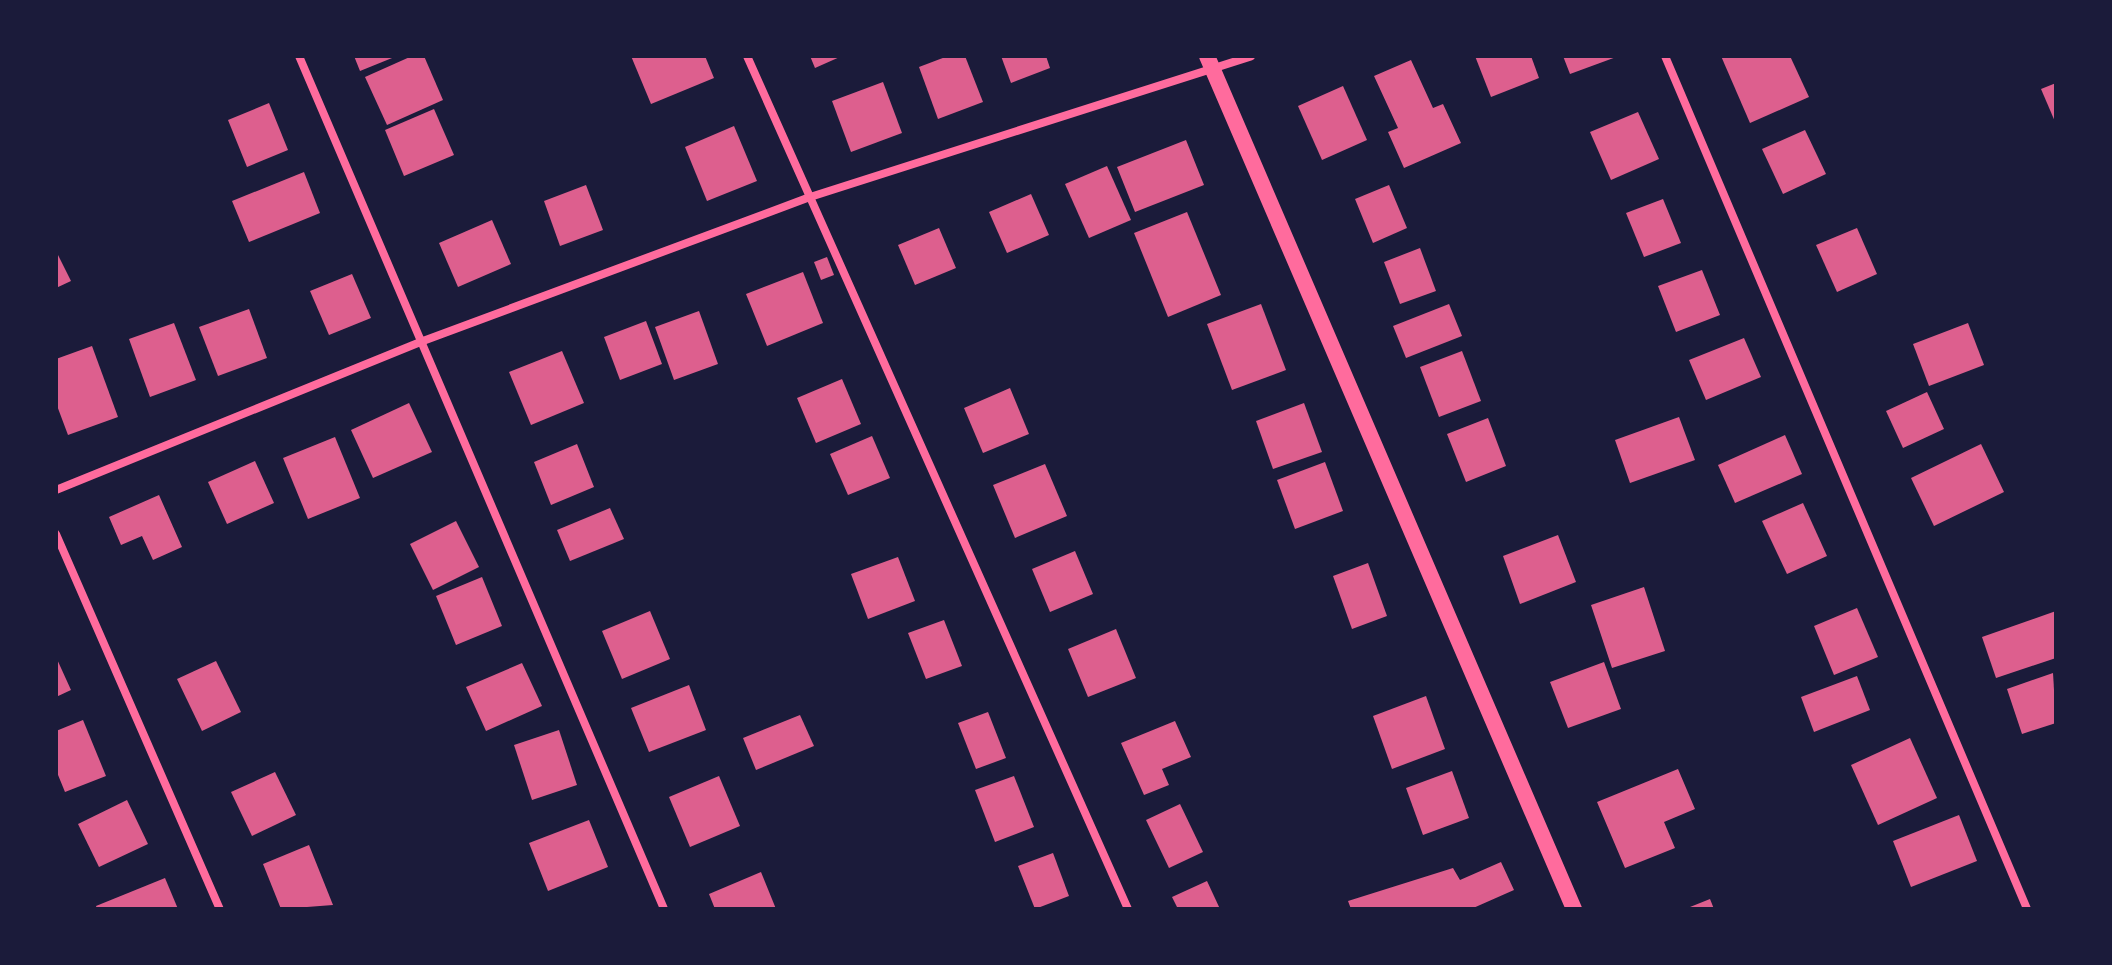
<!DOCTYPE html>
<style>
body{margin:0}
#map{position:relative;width:2112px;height:965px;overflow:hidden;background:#1b1b3a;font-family:Raleway,sans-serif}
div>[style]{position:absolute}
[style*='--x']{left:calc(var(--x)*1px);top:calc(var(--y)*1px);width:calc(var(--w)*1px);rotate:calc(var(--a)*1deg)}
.building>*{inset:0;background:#dd5f8e}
.minor>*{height:8px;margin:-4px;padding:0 4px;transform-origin:4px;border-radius:4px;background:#ff6b9d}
.secondary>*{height:16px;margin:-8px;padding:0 8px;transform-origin:8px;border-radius:8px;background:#ff6b9d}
span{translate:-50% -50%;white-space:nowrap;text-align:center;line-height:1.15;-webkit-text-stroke:8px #1b1b3a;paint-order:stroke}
.frame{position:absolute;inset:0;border:58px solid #1b1b3a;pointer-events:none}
</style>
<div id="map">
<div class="building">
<div style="clip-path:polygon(354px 56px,397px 56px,360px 71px)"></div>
<div style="clip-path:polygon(412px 56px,424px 56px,443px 100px,387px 125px,365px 77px)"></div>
<div style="clip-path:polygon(631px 56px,705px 56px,714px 78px,651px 104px)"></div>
<div style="clip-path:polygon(810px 56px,842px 56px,815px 68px)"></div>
<div style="clip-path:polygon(948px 56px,965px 56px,983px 102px,938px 119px,919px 67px)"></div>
<div style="clip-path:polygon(1001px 56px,1046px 56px,1050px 68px,1011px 83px)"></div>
<div style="clip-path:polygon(1475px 56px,1531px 56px,1539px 78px,1491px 97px)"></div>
<div style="clip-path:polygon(1563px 56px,1619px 56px,1570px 74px)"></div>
<div style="clip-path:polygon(1721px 56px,1790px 56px,1809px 97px,1750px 123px)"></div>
<div style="clip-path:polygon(1411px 60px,1433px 108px,1443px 104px,1461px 143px,1404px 168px,1388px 132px,1398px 128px,1374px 76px)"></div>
<div style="clip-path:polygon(883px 82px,902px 133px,851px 152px,832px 101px)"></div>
<div style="clip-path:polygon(2056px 83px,2056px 124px,2041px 89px)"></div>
<div style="clip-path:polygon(1343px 86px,1367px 140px,1322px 160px,1298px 106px)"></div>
<div style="clip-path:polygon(269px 103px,288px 150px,247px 167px,228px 120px)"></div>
<div style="clip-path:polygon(434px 109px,454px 155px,404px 176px,385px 130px)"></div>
<div style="clip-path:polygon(1638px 112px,1659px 159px,1611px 180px,1590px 132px)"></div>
<div style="clip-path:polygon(734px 126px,757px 181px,707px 201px,685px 147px)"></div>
<div style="clip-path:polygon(1805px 130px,1826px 174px,1783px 194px,1762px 149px)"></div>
<div style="clip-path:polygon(1186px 140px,1204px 185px,1135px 212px,1117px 167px)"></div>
<div style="clip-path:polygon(1107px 166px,1131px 220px,1089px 238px,1065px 184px)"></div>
<div style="clip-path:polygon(304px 172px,320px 213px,249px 242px,232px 201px)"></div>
<div style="clip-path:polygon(586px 185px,603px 230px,560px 246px,544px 201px)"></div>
<div style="clip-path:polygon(1389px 185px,1407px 228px,1373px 243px,1355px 199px)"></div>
<div style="clip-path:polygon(1031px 194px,1049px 235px,1007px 253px,989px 212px)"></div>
<div style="clip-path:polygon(1663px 199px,1681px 243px,1644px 257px,1626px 213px)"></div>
<div style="clip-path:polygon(1187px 212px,1221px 295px,1168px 317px,1134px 233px)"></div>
<div style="clip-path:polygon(492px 220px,511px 264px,458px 287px,439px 243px)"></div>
<div style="clip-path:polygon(939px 228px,956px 268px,915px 285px,898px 245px)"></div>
<div style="clip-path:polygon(1857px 228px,1877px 274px,1837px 292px,1816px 245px)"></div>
<div style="clip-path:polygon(1420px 248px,1436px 291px,1400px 304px,1384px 262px)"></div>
<div style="clip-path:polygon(56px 251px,71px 281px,56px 288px)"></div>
<div style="clip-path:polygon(827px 257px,834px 275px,821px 280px,814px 262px)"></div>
<div style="clip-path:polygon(1702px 270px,1720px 315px,1676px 332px,1658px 286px)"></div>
<div style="clip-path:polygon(803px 272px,823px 323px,767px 346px,746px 294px)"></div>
<div style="clip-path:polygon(352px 274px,371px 318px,329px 335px,310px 291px)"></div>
<div style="clip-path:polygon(1261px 304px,1286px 370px,1232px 390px,1207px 324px)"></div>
<div style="clip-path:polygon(1449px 304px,1462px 336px,1406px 358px,1393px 326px)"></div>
<div style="clip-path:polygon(249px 309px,267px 358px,218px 376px,199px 327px)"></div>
<div style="clip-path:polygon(699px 311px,718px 364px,674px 380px,655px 327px)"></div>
<div style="clip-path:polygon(646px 321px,662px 364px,620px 380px,604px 337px)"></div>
<div style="clip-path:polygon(174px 323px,196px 380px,150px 397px,129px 339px)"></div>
<div style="clip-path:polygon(1968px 323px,1984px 365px,1929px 386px,1913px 344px)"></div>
<div style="clip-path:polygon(1744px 338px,1761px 377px,1706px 400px,1689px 360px)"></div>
<div style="clip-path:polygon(92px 346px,118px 417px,68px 435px,56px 403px,56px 359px)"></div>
<div style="clip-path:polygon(562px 351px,584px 403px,531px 425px,509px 372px)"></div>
<div style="clip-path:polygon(1462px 351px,1481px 401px,1439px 417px,1420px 367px)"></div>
<div style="clip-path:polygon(842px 379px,861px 424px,816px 443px,797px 398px)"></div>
<div style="clip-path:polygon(1010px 388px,1029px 434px,983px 453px,964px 408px)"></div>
<div style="clip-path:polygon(1927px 392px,1944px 429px,1903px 448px,1886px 411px)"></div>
<div style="clip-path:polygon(409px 403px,432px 452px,373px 478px,351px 430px)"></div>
<div style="clip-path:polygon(1304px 403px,1322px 452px,1273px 469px,1256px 421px)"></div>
<div style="clip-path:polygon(1679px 417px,1695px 460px,1630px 483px,1615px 440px)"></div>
<div style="clip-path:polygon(1488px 418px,1506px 466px,1466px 482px,1447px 434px)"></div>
<div style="clip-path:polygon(1785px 435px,1802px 474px,1735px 503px,1718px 465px)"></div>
<div style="clip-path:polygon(872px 436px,890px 478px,848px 495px,830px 454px)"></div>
<div style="clip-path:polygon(335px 437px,360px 498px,308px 519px,283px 458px)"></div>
<div style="clip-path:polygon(577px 444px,594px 487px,551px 505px,534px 462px)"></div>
<div style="clip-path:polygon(1981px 444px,2004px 492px,1934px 526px,1911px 478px)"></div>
<div style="clip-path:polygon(255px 461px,274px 503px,227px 524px,208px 482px)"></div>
<div style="clip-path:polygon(1325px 462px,1343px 511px,1295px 529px,1277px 480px)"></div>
<div style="clip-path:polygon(1045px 464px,1067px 516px,1015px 538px,993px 485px)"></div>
<div style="clip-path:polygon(159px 495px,182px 547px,153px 560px,142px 536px,121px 545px,109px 517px)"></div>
<div style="clip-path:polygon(1803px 503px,1827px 556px,1787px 574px,1762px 521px)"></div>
<div style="clip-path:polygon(610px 508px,624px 539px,570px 561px,557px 530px)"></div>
<div style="clip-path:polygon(456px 521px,479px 567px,433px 590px,410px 544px)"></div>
<div style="clip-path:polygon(1558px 535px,1576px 582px,1520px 604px,1503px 556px)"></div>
<div style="clip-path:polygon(1075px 551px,1093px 594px,1050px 612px,1032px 569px)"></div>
<div style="clip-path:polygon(898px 557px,915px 601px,868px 619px,851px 574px)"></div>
<div style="clip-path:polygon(1368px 563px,1387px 616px,1352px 629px,1333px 576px)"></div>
<div style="clip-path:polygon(482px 577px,502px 626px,456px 645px,436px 596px)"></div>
<div style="clip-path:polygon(1644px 587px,1665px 651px,1612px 668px,1591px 605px)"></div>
<div style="clip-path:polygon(1857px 608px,1878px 657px,1834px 675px,1814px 626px)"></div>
<div style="clip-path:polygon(650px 611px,670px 659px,622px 679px,602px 631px)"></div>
<div style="clip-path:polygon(2056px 611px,2056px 658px,1996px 678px,1982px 637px)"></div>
<div style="clip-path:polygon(944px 620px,962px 666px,926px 679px,908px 633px)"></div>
<div style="clip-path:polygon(1116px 629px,1136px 678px,1088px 697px,1068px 649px)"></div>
<div style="clip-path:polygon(56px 657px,71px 690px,56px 697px)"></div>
<div style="clip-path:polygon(216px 661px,241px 712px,202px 731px,177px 679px)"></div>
<div style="clip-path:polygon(1604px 662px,1621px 709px,1568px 728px,1550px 682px)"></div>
<div style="clip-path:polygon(522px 663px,542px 706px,486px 731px,466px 687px)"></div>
<div style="clip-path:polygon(2053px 673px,2056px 723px,2022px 734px,2007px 689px)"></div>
<div style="clip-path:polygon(1857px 676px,1870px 710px,1814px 732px,1801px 697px)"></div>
<div style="clip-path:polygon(689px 685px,706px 730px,649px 752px,631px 708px)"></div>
<div style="clip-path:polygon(1426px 696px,1445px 749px,1392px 769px,1373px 716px)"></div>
<div style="clip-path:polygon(988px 712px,1006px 758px,976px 769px,958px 723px)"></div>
<div style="clip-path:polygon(800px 715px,814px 746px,756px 770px,743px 738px)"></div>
<div style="clip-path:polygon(83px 720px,106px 776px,65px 792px,56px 770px,56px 731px)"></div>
<div style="clip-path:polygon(1175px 721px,1191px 757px,1162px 769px,1169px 785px,1144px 795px,1121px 743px)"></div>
<div style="clip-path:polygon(559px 730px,577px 785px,532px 800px,514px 745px)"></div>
<div style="clip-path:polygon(1910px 738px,1937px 798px,1878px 825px,1851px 765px)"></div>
<div style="clip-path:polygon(1678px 769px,1695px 809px,1664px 822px,1675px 848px,1625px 868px,1597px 802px)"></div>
<div style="clip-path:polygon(1452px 771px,1469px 818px,1423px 835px,1406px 788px)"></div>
<div style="clip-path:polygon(275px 772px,296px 815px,252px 836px,231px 792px)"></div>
<div style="clip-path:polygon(719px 776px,740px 826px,690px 847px,669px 797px)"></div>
<div style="clip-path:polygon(1014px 776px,1034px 827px,995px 842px,975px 790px)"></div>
<div style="clip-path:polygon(127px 800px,148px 844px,99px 867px,78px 824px)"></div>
<div style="clip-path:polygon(1180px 804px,1203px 852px,1169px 868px,1146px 820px)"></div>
<div style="clip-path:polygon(1959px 815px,1977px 861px,1911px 887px,1893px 841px)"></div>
<div style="clip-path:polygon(589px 820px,608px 867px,548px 891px,529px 843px)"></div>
<div style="clip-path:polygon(309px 845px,333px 905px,281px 909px,263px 864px)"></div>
<div style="clip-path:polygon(1053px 853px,1069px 896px,1035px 909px,1018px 866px)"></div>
<div style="clip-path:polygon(1501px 862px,1514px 890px,1471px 909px,1351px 909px,1348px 901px,1453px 868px,1460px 880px)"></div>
<div style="clip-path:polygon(761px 872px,776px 909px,715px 909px,709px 894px)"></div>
<div style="clip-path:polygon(165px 878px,178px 909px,97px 909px,96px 906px)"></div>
<div style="clip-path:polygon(1207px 881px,1220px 909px,1178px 909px,1172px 897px)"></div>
<div style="clip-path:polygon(1710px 899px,1714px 909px,1685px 909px)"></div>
</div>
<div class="minor">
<div style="--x:299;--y:56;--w:928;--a:66.83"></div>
<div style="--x:747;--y:56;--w:934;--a:65.93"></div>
<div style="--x:1665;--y:56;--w:927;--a:67"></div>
<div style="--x:56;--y:490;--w:396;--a:-22.1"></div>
<div style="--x:423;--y:341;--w:410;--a:-20.4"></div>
<div style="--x:807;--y:198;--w:466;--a:-17.7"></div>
<div style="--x:56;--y:534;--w:409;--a:66.4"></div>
</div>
<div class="secondary">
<div style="--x:1207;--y:56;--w:929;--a:66.72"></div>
</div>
<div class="frame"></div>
</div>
